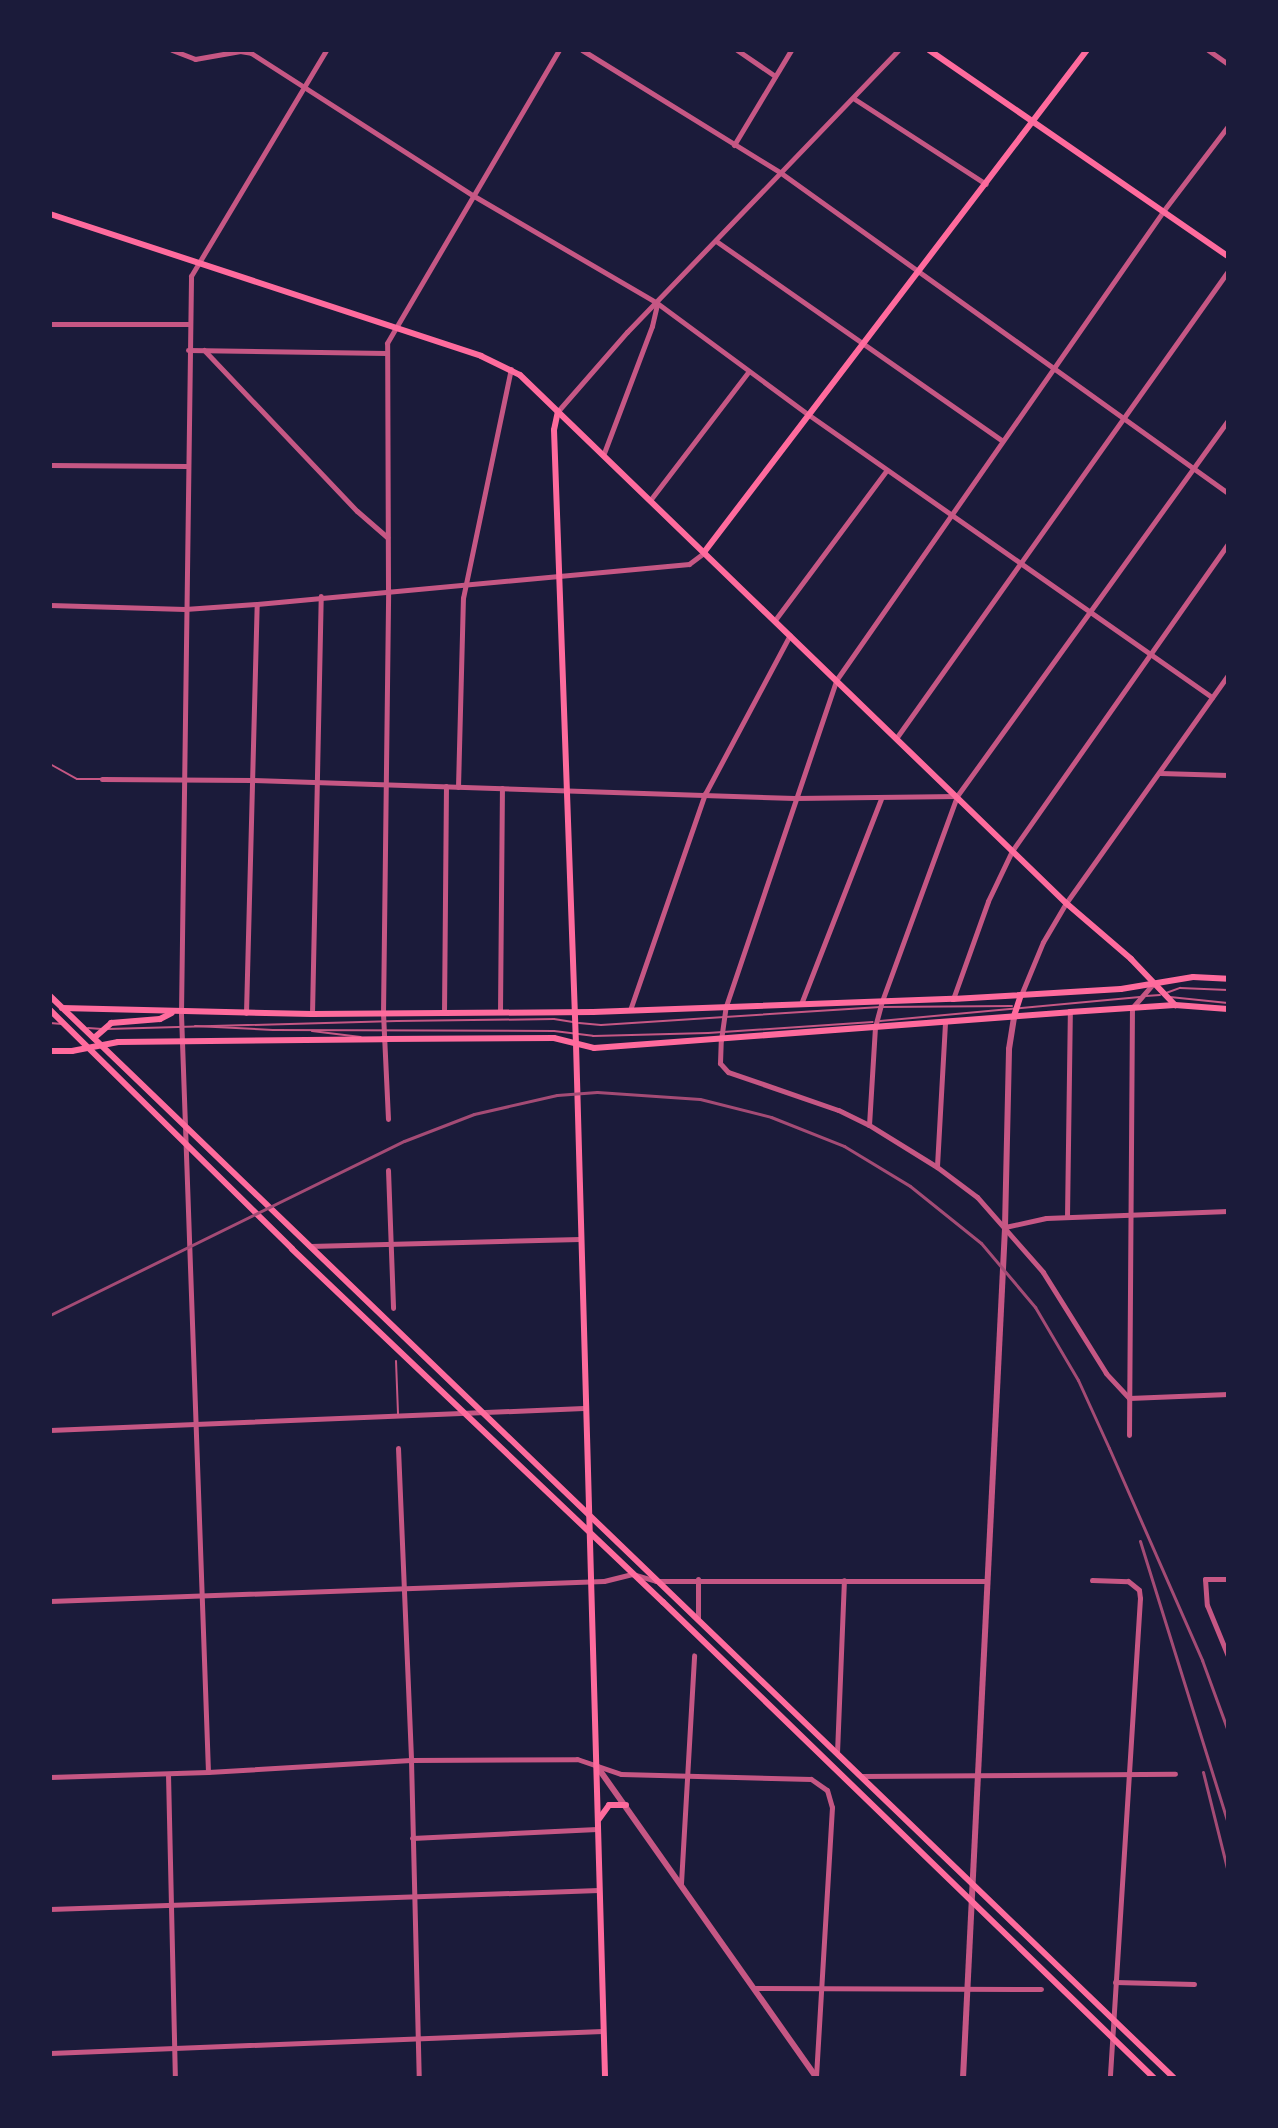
<!DOCTYPE html>
<style>
body{margin:0}
#map{position:relative;width:1278px;height:2128px;overflow:hidden;background:#1b1b3a;font-family:"DM Sans",sans-serif}
div>[style]{position:absolute}
[style*='--x']{left:calc(var(--x)*1px);top:calc(var(--y)*1px);width:calc(var(--w)*1px);rotate:calc(var(--a)*1deg)}
.service>*{height:2px;margin:-1px;padding:0 1px;transform-origin:1px;border-radius:1px;background:#c65784}
.minor>*{height:5px;margin:-2.5px;padding:0 2.5px;transform-origin:2.5px;border-radius:2.5px;background:#c65784}
.tertiary>*{height:6px;margin:-3px;padding:0 3px;transform-origin:3px;border-radius:3px;background:#c65784}
.secondary>*{height:6px;margin:-3px;padding:0 3px;transform-origin:3px;border-radius:3px;background:#ff6b9d}
.rail>*{height:3px;margin:-1.5px;padding:0 1.5px;transform-origin:1.5px;border-radius:1.5px;background:#a44b75}
span{translate:-50% -50%;white-space:nowrap;text-align:center;line-height:1.15;-webkit-text-stroke:6px #1b1b3a;paint-order:stroke}
.frame{position:absolute;inset:0;border:52px solid #1b1b3a;pointer-events:none}
</style>
<div id="map">
<div class="service">
<div style="--x:50;--y:764;--w:31;--a:29"></div>
<div style="--x:77;--y:779;--w:24;--a:0"></div>
<div style="--x:1166;--y:993;--w:15;--a:-20"></div>
<div style="--x:1180;--y:988;--w:48;--a:2.4"></div>
<div style="--x:1146;--y:996;--w:14;--a:-4"></div>
<div style="--x:1170;--y:997;--w:58;--a:5.9"></div>
<div style="--x:880;--y:1021;--w:261;--a:-5.3"></div>
<div style="--x:50;--y:1023;--w:12;--a:5"></div>
<div style="--x:579;--y:1023;--w:22;--a:5"></div>
<div style="--x:601;--y:1025;--w:280;--a:-3.7"></div>
<div style="--x:880;--y:1007;--w:132;--a:-0.4"></div>
<div style="--x:195;--y:1026;--w:78;--a:2.9"></div>
<div style="--x:273;--y:1030;--w:281;--a:0.2"></div>
<div style="--x:554;--y:1031;--w:39;--a:7"></div>
<div style="--x:593;--y:1036;--w:115;--a:-1.5"></div>
<div style="--x:708;--y:1033;--w:165;--a:-3.8"></div>
<div style="--x:88;--y:1028;--w:14;--a:4"></div>
<div style="--x:108;--y:1029;--w:289;--a:-1.6"></div>
<div style="--x:397;--y:1021;--w:157;--a:-0.7"></div>
<div style="--x:554;--y:1019;--w:19;--a:9"></div>
<div style="--x:312;--y:1031;--w:49;--a:7"></div>
<div style="--x:396;--y:1361;--w:53;--a:87.8"></div>
</div>
<div class="minor">
<div style="--x:172;--y:50;--w:25;--a:21"></div>
<div style="--x:195;--y:59;--w:46;--a:-10.1"></div>
<div style="--x:240;--y:51;--w:11;--a:10"></div>
<div style="--x:251;--y:53;--w:265;--a:32.7"></div>
<div style="--x:474;--y:196;--w:212;--a:30.3"></div>
<div style="--x:657;--y:303;--w:189;--a:36.4"></div>
<div style="--x:809;--y:415;--w:492;--a:35"></div>
<div style="--x:582;--y:50;--w:234;--a:31.7"></div>
<div style="--x:781;--y:173;--w:550;--a:35.6"></div>
<div style="--x:737;--y:50;--w:46;--a:34.4"></div>
<div style="--x:1208;--y:50;--w:24;--a:35"></div>
<div style="--x:853;--y:98;--w:158;--a:32.9"></div>
<div style="--x:734;--y:145;--w:111;--a:-59"></div>
<div style="--x:716;--y:241;--w:348;--a:34.9"></div>
<div style="--x:50;--y:324;--w:139;--a:0"></div>
<div style="--x:188;--y:350;--w:198;--a:0.9"></div>
<div style="--x:204;--y:350;--w:222;--a:46.5"></div>
<div style="--x:357;--y:511;--w:40;--a:41"></div>
<div style="--x:558;--y:411;--w:105;--a:-48.9"></div>
<div style="--x:627;--y:332;--w:391;--a:-46.1"></div>
<div style="--x:604;--y:453;--w:136;--a:-69.3"></div>
<div style="--x:652;--y:326;--w:23;--a:-77"></div>
<div style="--x:50;--y:465;--w:137;--a:0.4"></div>
<div style="--x:651;--y:499;--w:160;--a:-52.6"></div>
<div style="--x:50;--y:605;--w:135;--a:1.7"></div>
<div style="--x:185;--y:609;--w:72;--a:-4"></div>
<div style="--x:257;--y:604;--w:434;--a:-5.3"></div>
<div style="--x:689;--y:564;--w:20;--a:-37"></div>
<div style="--x:775;--y:620;--w:187;--a:-53.3"></div>
<div style="--x:897;--y:737;--w:572;--a:-54.61"></div>
<div style="--x:1160;--y:773;--w:68;--a:1.7"></div>
<div style="--x:102;--y:779;--w:150;--a:0.4"></div>
<div style="--x:252;--y:780;--w:543;--a:1.9"></div>
<div style="--x:795;--y:798;--w:162;--a:-0.7"></div>
<div style="--x:458;--y:787;--w:189;--a:-88.5"></div>
<div style="--x:463;--y:598;--w:234;--a:-78.2"></div>
<div style="--x:1021;--y:995;--w:57;--a:-67.5"></div>
<div style="--x:1043;--y:942;--w:45;--a:-59.5"></div>
<div style="--x:1066;--y:903;--w:280;--a:-54.6"></div>
<div style="--x:953;--y:999;--w:104;--a:-70.3"></div>
<div style="--x:988;--y:901;--w:55;--a:-64.4"></div>
<div style="--x:1012;--y:851;--w:375;--a:-54.9"></div>
<div style="--x:801;--y:1004;--w:220;--a:-68.7"></div>
<div style="--x:630;--y:1010;--w:229;--a:-70.9"></div>
<div style="--x:705;--y:794;--w:180;--a:-61.9"></div>
<div style="--x:500;--y:1012;--w:224;--a:-89.5"></div>
<div style="--x:246;--y:1013;--w:409;--a:-88.5"></div>
<div style="--x:444;--y:1013;--w:227;--a:-89.5"></div>
<div style="--x:312;--y:1014;--w:418;--a:-88.8"></div>
<div style="--x:388;--y:1119;--w:105;--a:-92.7"></div>
<div style="--x:383;--y:1014;--w:425;--a:-89.3"></div>
<div style="--x:388;--y:589;--w:246;--a:-90.2"></div>
<div style="--x:387;--y:343;--w:340;--a:-59.6"></div>
<div style="--x:869;--y:1125;--w:98;--a:-86.5"></div>
<div style="--x:875;--y:1027;--w:27;--a:-75"></div>
<div style="--x:882;--y:1001;--w:218;--a:-69.9"></div>
<div style="--x:957;--y:796;--w:463;--a:-54.2"></div>
<div style="--x:937;--y:1166;--w:144;--a:-86.8"></div>
<div style="--x:388;--y:1170;--w:138;--a:87.9"></div>
<div style="--x:1067;--y:1217;--w:205;--a:-89.2"></div>
<div style="--x:1005;--y:1227;--w:42;--a:-12.4"></div>
<div style="--x:1046;--y:1218;--w:182;--a:-2.2"></div>
<div style="--x:310;--y:1246;--w:270;--a:-1.5"></div>
<div style="--x:1129;--y:1398;--w:34;--a:-133"></div>
<div style="--x:1106;--y:1373;--w:119;--a:-122"></div>
<div style="--x:1043;--y:1272;--w:100;--a:-131.3"></div>
<div style="--x:977;--y:1197;--w:50;--a:-143.1"></div>
<div style="--x:937;--y:1167;--w:80;--a:-148.3"></div>
<div style="--x:869;--y:1125;--w:34;--a:-154"></div>
<div style="--x:838;--y:1110;--w:116;--a:-160.9"></div>
<div style="--x:728;--y:1072;--w:12;--a:-132"></div>
<div style="--x:720;--y:1063;--w:23;--a:-88"></div>
<div style="--x:721;--y:1040;--w:34;--a:-82"></div>
<div style="--x:726;--y:1006;--w:345;--a:-71.3"></div>
<div style="--x:837;--y:679;--w:572;--a:-55.11"></div>
<div style="--x:1164;--y:210;--w:106;--a:-52.7"></div>
<div style="--x:1129;--y:1398;--w:99;--a:-2.3"></div>
<div style="--x:50;--y:1430;--w:534;--a:-2.36"></div>
<div style="--x:1129;--y:1435;--w:427;--a:-89.6"></div>
<div style="--x:1132;--y:1008;--w:32;--a:-49"></div>
<div style="--x:398;--y:1448;--w:312;--a:87.6"></div>
<div style="--x:411;--y:1760;--w:318;--a:88.6"></div>
<div style="--x:1228;--y:1579;--w:23;--a:180"></div>
<div style="--x:1205;--y:1579;--w:26;--a:86"></div>
<div style="--x:1207;--y:1605;--w:55;--a:67.6"></div>
<div style="--x:1092;--y:1580;--w:36;--a:2"></div>
<div style="--x:1128;--y:1581;--w:14;--a:39"></div>
<div style="--x:1139;--y:1590;--w:8;--a:83"></div>
<div style="--x:1140;--y:1598;--w:481;--a:93.6"></div>
<div style="--x:50;--y:1601;--w:554;--a:-2.07"></div>
<div style="--x:604;--y:1581;--w:29;--a:-14"></div>
<div style="--x:632;--y:1574;--w:25;--a:16"></div>
<div style="--x:656;--y:1581;--w:329;--a:0"></div>
<div style="--x:698;--y:1618;--w:39;--a:-90"></div>
<div style="--x:837;--y:1753;--w:173;--a:-87.7"></div>
<div style="--x:208;--y:1772;--w:759;--a:-92.04"></div>
<div style="--x:181;--y:1013;--w:737;--a:-89.22"></div>
<div style="--x:191;--y:276;--w:263;--a:-59.1"></div>
<div style="--x:168;--y:1774;--w:304;--a:88.7"></div>
<div style="--x:861;--y:1776;--w:314;--a:-0.4"></div>
<div style="--x:50;--y:1777;--w:158;--a:-1.8"></div>
<div style="--x:208;--y:1772;--w:203;--a:-3.4"></div>
<div style="--x:411;--y:1760;--w:166;--a:-0.3"></div>
<div style="--x:577;--y:1759;--w:46;--a:18.8"></div>
<div style="--x:621;--y:1774;--w:190;--a:1.5"></div>
<div style="--x:811;--y:1779;--w:19;--a:35"></div>
<div style="--x:827;--y:1790;--w:18;--a:74"></div>
<div style="--x:832;--y:1807;--w:269;--a:93.4"></div>
<div style="--x:412;--y:1838;--w:185;--a:-2.8"></div>
<div style="--x:681;--y:1883;--w:228;--a:-86.7"></div>
<div style="--x:50;--y:1909;--w:549;--a:-1.98"></div>
<div style="--x:1115;--y:1982;--w:79;--a:1.5"></div>
<div style="--x:754;--y:1988;--w:287;--a:0.2"></div>
<div style="--x:50;--y:2053;--w:553;--a:-2.28"></div>
</div>
<div class="tertiary">
<div style="--x:596;--y:1765;--w:383;--a:54.8"></div>
<div style="--x:963;--y:2078;--w:852;--a:-87.17"></div>
<div style="--x:1005;--y:1227;--w:178;--a:-88.7"></div>
<div style="--x:1009;--y:1049;--w:33;--a:-81"></div>
</div>
<div class="secondary">
<div style="--x:929;--y:50;--w:363;--a:34.6"></div>
<div style="--x:50;--y:214;--w:454;--a:18.2"></div>
<div style="--x:481;--y:356;--w:43;--a:26"></div>
<div style="--x:520;--y:375;--w:760;--a:44.04"></div>
<div style="--x:1066;--y:903;--w:86;--a:40.7"></div>
<div style="--x:1131;--y:959;--w:64;--a:46.3"></div>
<div style="--x:558;--y:411;--w:19;--a:102"></div>
<div style="--x:554;--y:430;--w:614;--a:87.95"></div>
<div style="--x:576;--y:1044;--w:1034;--a:88.39"></div>
<div style="--x:705;--y:551;--w:630;--a:-52.68"></div>
<div style="--x:50;--y:996;--w:1560;--a:43.91"></div>
<div style="--x:62;--y:1008;--w:250;--a:1.4"></div>
<div style="--x:312;--y:1014;--w:281;--a:-0.4"></div>
<div style="--x:593;--y:1012;--w:360;--a:-2.1"></div>
<div style="--x:953;--y:999;--w:168;--a:-3.4"></div>
<div style="--x:1121;--y:989;--w:73;--a:-9.5"></div>
<div style="--x:1193;--y:977;--w:35;--a:3"></div>
<div style="--x:50;--y:1010;--w:340;--a:44.6"></div>
<div style="--x:292;--y:1249;--w:512;--a:43.58"></div>
<div style="--x:663;--y:1602;--w:684;--a:44.11"></div>
<div style="--x:1014;--y:1016;--w:22;--a:-72"></div>
<div style="--x:94;--y:1038;--w:23;--a:-41"></div>
<div style="--x:111;--y:1023;--w:49;--a:-4.7"></div>
<div style="--x:160;--y:1019;--w:13;--a:-27"></div>
<div style="--x:50;--y:1051;--w:22;--a:0"></div>
<div style="--x:72;--y:1051;--w:47;--a:-11.1"></div>
<div style="--x:118;--y:1042;--w:265;--a:-0.6"></div>
<div style="--x:383;--y:1039;--w:171;--a:-0.3"></div>
<div style="--x:554;--y:1038;--w:41;--a:14"></div>
<div style="--x:594;--y:1048;--w:477;--a:-4.3"></div>
<div style="--x:1070;--y:1012;--w:105;--a:-3.8"></div>
<div style="--x:1175;--y:1005;--w:53;--a:4.3"></div>
<div style="--x:599;--y:1819;--w:17;--a:-54"></div>
<div style="--x:609;--y:1805;--w:17;--a:0"></div>
</div>
<div class="rail">
<div style="--x:50;--y:1315;--w:394;--a:-26.2"></div>
<div style="--x:404;--y:1141;--w:75;--a:-21.1"></div>
<div style="--x:474;--y:1114;--w:85;--a:-12.9"></div>
<div style="--x:557;--y:1095;--w:40;--a:-4.3"></div>
<div style="--x:597;--y:1092;--w:103;--a:3.9"></div>
<div style="--x:700;--y:1099;--w:73;--a:14.2"></div>
<div style="--x:771;--y:1117;--w:79;--a:21.7"></div>
<div style="--x:844;--y:1146;--w:77;--a:31.2"></div>
<div style="--x:910;--y:1186;--w:91;--a:38.8"></div>
<div style="--x:981;--y:1243;--w:84;--a:49.8"></div>
<div style="--x:1035;--y:1307;--w:85;--a:59.5"></div>
<div style="--x:1078;--y:1380;--w:75;--a:65.5"></div>
<div style="--x:1109;--y:1448;--w:232;--a:66.3"></div>
<div style="--x:1202;--y:1660;--w:76;--a:69.9"></div>
<div style="--x:1140;--y:1541;--w:295;--a:72.7"></div>
<div style="--x:1203;--y:1772;--w:103;--a:76"></div>
</div>
<div class="frame"></div>
</div>
